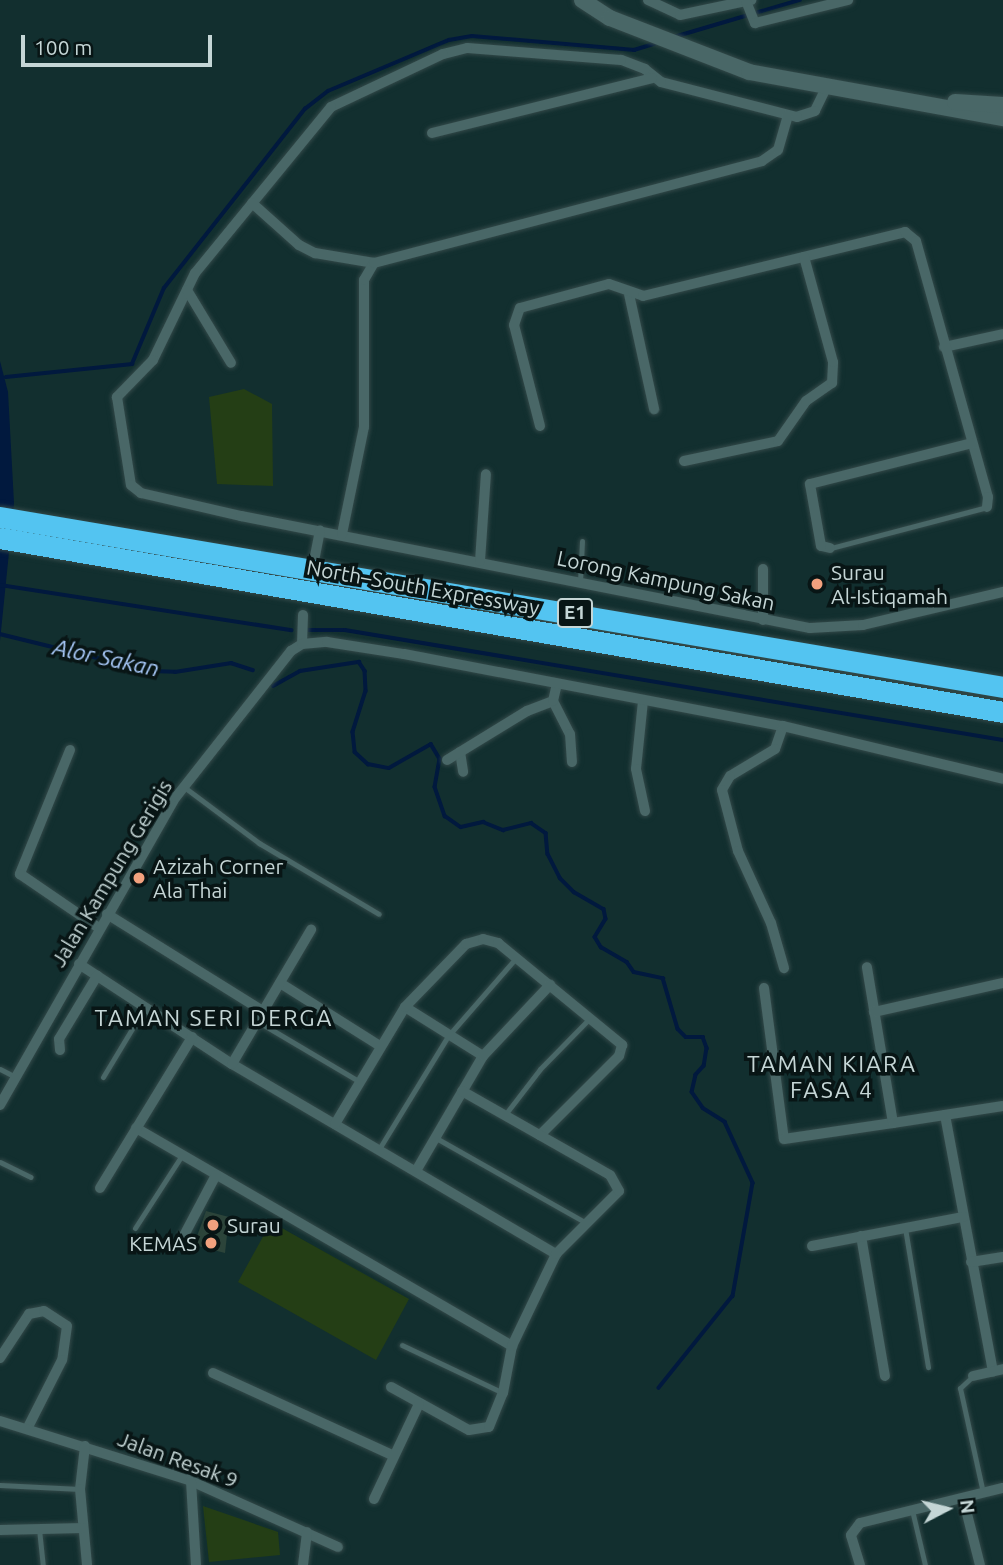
<!DOCTYPE html>
<meta charset="utf-8">
<style>
body{margin:0}
#map{position:relative;width:1003px;height:1565px;overflow:hidden;background:#122f2f;font-family:Ubuntu,sans-serif}
div>[style]{position:absolute}
[style*='--x']{left:calc(var(--x)*1px);top:calc(var(--y)*1px);width:calc(var(--w)*1px);rotate:calc(var(--a)*1deg)}
.green>*{inset:0;background:#243e15}
.water>*{inset:0;background:#01193e}
.stream>*{height:3.5px;margin:-1.75px;padding:0 1.75px;transform-origin:1.75px;border-radius:1.75px;background:#01193e}
.building>*{inset:0;background:#2c443a}
.roads{filter:drop-shadow(0 0 2px #334949) drop-shadow(0 0 2px #334949)}
.service>*{height:5px;margin:-2.5px;padding:0 2.5px;transform-origin:2.5px;border-radius:2.5px;background:#496767}
.minor>*{height:10px;margin:-5px;padding:0 5px;transform-origin:5px;border-radius:5px;background:#496767}
.secondary>*{height:16px;margin:-8px;padding:0 8px;transform-origin:8px;border-radius:8px;background:#496767}
.motorway>*{height:21px;margin:-10.5px;padding:0 10.5px;transform-origin:10.5px;border-radius:10.5px;background:#53c4f1}
.dots>*{width:19px;height:19px;translate:-50% -50%;box-sizing:border-box;border:4px solid #081515;border-radius:50%}
span{translate:-50% -50%;white-space:nowrap;text-align:center;line-height:1.15;-webkit-text-stroke:7px #081515;paint-order:stroke}
.shield-label span{padding:2px 5px;background:#081515;border:2px solid;border-radius:5px;-webkit-text-stroke-width:0}
.shield-label{font-size:19px;color:#c5d6d6;font-weight:700}
.poi-label{font-size:21px;color:#c5d6d6}
.left{translate:0 -50%;text-align:left}
.right{translate:-100% -50%;text-align:right}
.street-label{font-size:21px;color:#c5d6d6}
.water-label{font-size:23px;color:#a8c9f9;font-style:italic}
.neighbourhood-label{font-size:23px;color:#c5d6d6;letter-spacing:2px}
.north{position:absolute;left:912px;top:1474px;width:70px;height:70px;-webkit-text-stroke:5px #081515;paint-order:stroke;rotate:83deg;font-size:19px;font-weight:700;line-height:28px;text-align:center;color:#c5d6d6}
.north::after{content:'';display:block;margin:auto;width:24px;height:32px;background:#c5d6d6;clip-path:polygon(50% 0,100% 100%,50% 72%,0 100%)}
.scale{position:absolute;left:21px;top:35px;width:191px;height:32px;box-sizing:border-box;border:4px solid #c5d6d6;border-top:0;padding-left:9px;font-size:21px;line-height:24px;white-space:nowrap;color:#c5d6d6;-webkit-text-stroke:5px #081515;paint-order:stroke}
</style>
<div id="map">
<div class="green">
<div style="clip-path:polygon(244px 389px,272px 404px,273px 486px,217px 484px,209px 397px)"></div>
<div style="clip-path:polygon(271px 1222px,409px 1299px,376px 1360px,238px 1282px)"></div>
<div style="clip-path:polygon(203px 1506px,278px 1532px,280px 1555px,209px 1562px)"></div>
</div>
<div class="water">
<div style="clip-path:polygon(0 361px,8px 392px,14px 503px,0 641px)"></div>
</div>
<div class="stream">
<div style="--x:674;--y:37;--w:131;--a:-16.4"></div>
<div style="--x:6;--y:377;--w:127;--a:-5.9"></div>
<div style="--x:132;--y:364;--w:82;--a:-67.2"></div>
<div style="--x:164;--y:288;--w:228;--a:-51.8"></div>
<div style="--x:305;--y:109;--w:29;--a:-38"></div>
<div style="--x:328;--y:91;--w:131;--a:-22.9"></div>
<div style="--x:449;--y:40;--w:23;--a:-10"></div>
<div style="--x:472;--y:36;--w:163;--a:4.9"></div>
<div style="--x:634;--y:50;--w:24;--a:-17"></div>
<div style="--x:0;--y:585;--w:295;--a:8.8"></div>
<div style="--x:307;--y:630;--w:38;--a:0"></div>
<div style="--x:345;--y:630;--w:667;--a:9.49"></div>
<div style="--x:0;--y:634;--w:155;--a:13.8"></div>
<div style="--x:151;--y:671;--w:24;--a:2"></div>
<div style="--x:175;--y:672;--w:57;--a:-9.1"></div>
<div style="--x:231;--y:663;--w:23;--a:18"></div>
<div style="--x:273;--y:686;--w:31;--a:-29"></div>
<div style="--x:300;--y:671;--w:60;--a:-8.7"></div>
<div style="--x:359;--y:662;--w:11;--a:56"></div>
<div style="--x:365;--y:671;--w:20;--a:87"></div>
<div style="--x:366;--y:691;--w:43;--a:107.6"></div>
<div style="--x:353;--y:732;--w:20;--a:84"></div>
<div style="--x:355;--y:752;--w:18;--a:43"></div>
<div style="--x:368;--y:764;--w:21;--a:11"></div>
<div style="--x:389;--y:768;--w:48;--a:-29.7"></div>
<div style="--x:431;--y:744;--w:17;--a:59"></div>
<div style="--x:440;--y:759;--w:28;--a:100"></div>
<div style="--x:435;--y:787;--w:31;--a:71"></div>
<div style="--x:445;--y:816;--w:19;--a:35"></div>
<div style="--x:461;--y:827;--w:23;--a:-13"></div>
<div style="--x:483;--y:822;--w:22;--a:22"></div>
<div style="--x:503;--y:830;--w:29;--a:-14"></div>
<div style="--x:531;--y:823;--w:18;--a:34"></div>
<div style="--x:546;--y:833;--w:21;--a:85"></div>
<div style="--x:548;--y:854;--w:27;--a:63"></div>
<div style="--x:560;--y:878;--w:20;--a:45"></div>
<div style="--x:574;--y:892;--w:34;--a:30"></div>
<div style="--x:604;--y:909;--w:10;--a:79"></div>
<div style="--x:606;--y:919;--w:21;--a:121"></div>
<div style="--x:595;--y:937;--w:12;--a:59"></div>
<div style="--x:601;--y:947;--w:30;--a:30"></div>
<div style="--x:627;--y:962;--w:12;--a:55"></div>
<div style="--x:634;--y:972;--w:30;--a:12"></div>
<div style="--x:663;--y:978;--w:53;--a:73.6"></div>
<div style="--x:678;--y:1029;--w:11;--a:45"></div>
<div style="--x:686;--y:1037;--w:17;--a:0"></div>
<div style="--x:703;--y:1037;--w:12;--a:70"></div>
<div style="--x:707;--y:1048;--w:18;--a:99"></div>
<div style="--x:704;--y:1066;--w:12;--a:132"></div>
<div style="--x:696;--y:1075;--w:17;--a:103"></div>
<div style="--x:692;--y:1092;--w:19;--a:55"></div>
<div style="--x:703;--y:1108;--w:26;--a:32"></div>
<div style="--x:725;--y:1122;--w:67;--a:65.3"></div>
<div style="--x:753;--y:1183;--w:115;--a:100"></div>
<div style="--x:733;--y:1296;--w:118;--a:128.8"></div>
</div>
<div class="building">
<div style="clip-path:polygon(206px 1211px,229px 1217px,225px 1253px,194px 1245px)"></div>
</div>
<div class="roads">
<div class="service">
<div style="--x:831;--y:548;--w:161;--a:-14.7"></div>
<div style="--x:580;--y:582;--w:41;--a:-87.2"></div>
<div style="--x:184;--y:787;--w:94;--a:36.7"></div>
<div style="--x:259;--y:843;--w:139;--a:30.6"></div>
<div style="--x:257;--y:1021;--w:120;--a:30.6"></div>
<div style="--x:0;--y:1069;--w:18;--a:27"></div>
<div style="--x:103;--y:1077;--w:82;--a:-59"></div>
<div style="--x:504;--y:1116;--w:59;--a:-52.5"></div>
<div style="--x:540;--y:1069;--w:70;--a:-45.6"></div>
<div style="--x:436;--y:1138;--w:172;--a:29.5"></div>
<div style="--x:379;--y:1149;--w:132;--a:-58.6"></div>
<div style="--x:448;--y:1036;--w:102;--a:-49"></div>
<div style="--x:0;--y:1162;--w:34;--a:26"></div>
<div style="--x:135;--y:1228;--w:87;--a:-57.2"></div>
<div style="--x:905;--y:1228;--w:141;--a:80.6"></div>
<div style="--x:402;--y:1345;--w:112;--a:25.4"></div>
<div style="--x:973;--y:1376;--w:18;--a:137"></div>
<div style="--x:960;--y:1388;--w:107;--a:77.6"></div>
<div style="--x:0;--y:1485;--w:80;--a:2.9"></div>
<div style="--x:912;--y:1510;--w:57;--a:76.7"></div>
<div style="--x:39;--y:1529;--w:36;--a:84"></div>
</div>
<div class="minor">
<div style="--x:648;--y:0;--w:35;--a:25"></div>
<div style="--x:680;--y:15;--w:73;--a:-11.9"></div>
<div style="--x:746;--y:1;--w:24;--a:68"></div>
<div style="--x:755;--y:23;--w:96;--a:-13.9"></div>
<div style="--x:826;--y:88;--w:25;--a:116"></div>
<div style="--x:815;--y:111;--w:19;--a:162"></div>
<div style="--x:797;--y:117;--w:140;--a:-165.6"></div>
<div style="--x:661;--y:82;--w:21;--a:-141"></div>
<div style="--x:645;--y:69;--w:26;--a:-159"></div>
<div style="--x:621;--y:60;--w:154;--a:-175.5"></div>
<div style="--x:467;--y:48;--w:25;--a:166"></div>
<div style="--x:443;--y:54;--w:124;--a:154.7"></div>
<div style="--x:331;--y:107;--w:215;--a:129.3"></div>
<div style="--x:195;--y:273;--w:97;--a:115.8"></div>
<div style="--x:153;--y:360;--w:52;--a:134.2"></div>
<div style="--x:117;--y:397;--w:89;--a:81"></div>
<div style="--x:131;--y:485;--w:13;--a:39"></div>
<div style="--x:141;--y:493;--w:103;--a:13"></div>
<div style="--x:241;--y:516;--w:580;--a:11.14"></div>
<div style="--x:810;--y:628;--w:53;--a:-3.2"></div>
<div style="--x:863;--y:625;--w:144;--a:-13.3"></div>
<div style="--x:432;--y:133;--w:227;--a:-14"></div>
<div style="--x:252;--y:203;--w:63;--a:41.8"></div>
<div style="--x:299;--y:245;--w:18;--a:27"></div>
<div style="--x:315;--y:253;--w:60;--a:9.6"></div>
<div style="--x:187;--y:290;--w:85;--a:58.9"></div>
<div style="--x:629;--y:294;--w:118;--a:77.7"></div>
<div style="--x:944;--y:347;--w:60;--a:-12.4"></div>
<div style="--x:540;--y:426;--w:104;--a:-104.4"></div>
<div style="--x:514;--y:325;--w:18;--a:-71"></div>
<div style="--x:520;--y:308;--w:92;--a:-15.1"></div>
<div style="--x:609;--y:284;--w:36;--a:19"></div>
<div style="--x:643;--y:296;--w:270;--a:-13.7"></div>
<div style="--x:905;--y:232;--w:14;--a:39"></div>
<div style="--x:916;--y:241;--w:266;--a:74.3"></div>
<div style="--x:988;--y:497;--w:10;--a:96"></div>
<div style="--x:684;--y:461;--w:96;--a:-12"></div>
<div style="--x:778;--y:441;--w:49;--a:-55"></div>
<div style="--x:806;--y:401;--w:32;--a:-35"></div>
<div style="--x:832;--y:383;--w:21;--a:-87"></div>
<div style="--x:833;--y:362;--w:109;--a:-105.4"></div>
<div style="--x:342;--y:534;--w:109;--a:-78.4"></div>
<div style="--x:364;--y:427;--w:147;--a:-90"></div>
<div style="--x:364;--y:280;--w:20;--a:-60"></div>
<div style="--x:374;--y:263;--w:401;--a:-14.7"></div>
<div style="--x:762;--y:161;--w:19;--a:-35"></div>
<div style="--x:778;--y:150;--w:36;--a:-74"></div>
<div style="--x:830;--y:548;--w:9;--a:-167"></div>
<div style="--x:821;--y:546;--w:63;--a:-100.1"></div>
<div style="--x:810;--y:484;--w:167;--a:-14.2"></div>
<div style="--x:315;--y:556;--w:26;--a:-79"></div>
<div style="--x:480;--y:561;--w:87;--a:-86.1"></div>
<div style="--x:763;--y:569;--w:51;--a:90"></div>
<div style="--x:302;--y:644;--w:29;--a:-88"></div>
<div style="--x:553;--y:701;--w:37;--a:63"></div>
<div style="--x:570;--y:734;--w:28;--a:86"></div>
<div style="--x:643;--y:701;--w:68;--a:95.9"></div>
<div style="--x:636;--y:769;--w:43;--a:77.9"></div>
<div style="--x:783;--y:726;--w:24;--a:109"></div>
<div style="--x:775;--y:749;--w:52;--a:149"></div>
<div style="--x:730;--y:776;--w:16;--a:120"></div>
<div style="--x:722;--y:790;--w:63;--a:75.3"></div>
<div style="--x:738;--y:851;--w:79;--a:65.4"></div>
<div style="--x:771;--y:923;--w:47;--a:73.9"></div>
<div style="--x:70;--y:750;--w:134;--a:112"></div>
<div style="--x:20;--y:874;--w:96;--a:34.4"></div>
<div style="--x:460;--y:752;--w:20;--a:81"></div>
<div style="--x:447;--y:760;--w:94;--a:-31.5"></div>
<div style="--x:527;--y:711;--w:28;--a:-21"></div>
<div style="--x:553;--y:701;--w:17;--a:-77"></div>
<div style="--x:107;--y:914;--w:184;--a:31.9"></div>
<div style="--x:79;--y:964;--w:183;--a:33.2"></div>
<div style="--x:232;--y:1064;--w:376;--a:30.4"></div>
<div style="--x:280;--y:983;--w:118;--a:32.2"></div>
<div style="--x:764;--y:988;--w:152;--a:82.5"></div>
<div style="--x:784;--y:1139;--w:110;--a:-8.4"></div>
<div style="--x:893;--y:1123;--w:158;--a:-99.5"></div>
<div style="--x:405;--y:1007;--w:92;--a:32.1"></div>
<div style="--x:874;--y:1012;--w:132;--a:-12.7"></div>
<div style="--x:60;--y:1050;--w:11;--a:-95"></div>
<div style="--x:59;--y:1039;--w:74;--a:-58.9"></div>
<div style="--x:232;--y:1064;--w:156;--a:-59.5"></div>
<div style="--x:0;--y:1105;--w:355;--a:-60.3"></div>
<div style="--x:176;--y:797;--w:186;--a:-51.8"></div>
<div style="--x:291;--y:651;--w:13;--a:-32"></div>
<div style="--x:302;--y:644;--w:25;--a:-5"></div>
<div style="--x:327;--y:642;--w:78;--a:8.9"></div>
<div style="--x:404;--y:654;--w:386;--a:10.8"></div>
<div style="--x:783;--y:726;--w:226;--a:13.5"></div>
<div style="--x:945;--y:1115;--w:261;--a:79.4"></div>
<div style="--x:893;--y:1123;--w:111;--a:-8.8"></div>
<div style="--x:335;--y:1124;--w:136;--a:-59.1"></div>
<div style="--x:405;--y:1007;--w:88;--a:-45.9"></div>
<div style="--x:466;--y:944;--w:18;--a:-16"></div>
<div style="--x:483;--y:939;--w:16;--a:15"></div>
<div style="--x:498;--y:943;--w:161;--a:39.4"></div>
<div style="--x:622;--y:1045;--w:11;--a:105"></div>
<div style="--x:619;--y:1056;--w:112;--a:135"></div>
<div style="--x:136;--y:1128;--w:435;--a:30.1"></div>
<div style="--x:416;--y:1171;--w:133;--a:-59.8"></div>
<div style="--x:483;--y:1056;--w:98;--a:-46.7"></div>
<div style="--x:100;--y:1188;--w:177;--a:-58.6"></div>
<div style="--x:861;--y:1236;--w:142;--a:80.3"></div>
<div style="--x:180;--y:1243;--w:77;--a:-62.1"></div>
<div style="--x:812;--y:1246;--w:154;--a:-10.9"></div>
<div style="--x:971;--y:1262;--w:32;--a:-9"></div>
<div style="--x:0;--y:1358;--w:53;--a:-56.6"></div>
<div style="--x:29;--y:1314;--w:15;--a:-11"></div>
<div style="--x:44;--y:1311;--w:27;--a:33"></div>
<div style="--x:67;--y:1326;--w:34;--a:98"></div>
<div style="--x:62;--y:1360;--w:77;--a:116.9"></div>
<div style="--x:213;--y:1373;--w:199;--a:24.6"></div>
<div style="--x:973;--y:1376;--w:31;--a:-13"></div>
<div style="--x:391;--y:1387;--w:89;--a:28.9"></div>
<div style="--x:469;--y:1430;--w:20;--a:-9"></div>
<div style="--x:489;--y:1427;--w:37;--a:-68"></div>
<div style="--x:503;--y:1393;--w:48;--a:-79.2"></div>
<div style="--x:512;--y:1346;--w:102;--a:-64.4"></div>
<div style="--x:556;--y:1254;--w:89;--a:-45"></div>
<div style="--x:619;--y:1191;--w:18;--a:-119"></div>
<div style="--x:610;--y:1175;--w:170;--a:-150.4"></div>
<div style="--x:0;--y:1421;--w:200;--a:17.4"></div>
<div style="--x:191;--y:1481;--w:161;--a:24.2"></div>
<div style="--x:85;--y:1446;--w:43;--a:96.6"></div>
<div style="--x:80;--y:1489;--w:76;--a:84.7"></div>
<div style="--x:191;--y:1481;--w:84;--a:86.6"></div>
<div style="--x:963;--y:1498;--w:69;--a:75.8"></div>
<div style="--x:374;--y:1499;--w:105;--a:-64.7"></div>
<div style="--x:0;--y:1530;--w:83;--a:-1.4"></div>
<div style="--x:303;--y:1565;--w:33;--a:-83"></div>
<div style="--x:860;--y:1565;--w:31;--a:-107"></div>
<div style="--x:851;--y:1535;--w:15;--a:-53"></div>
<div style="--x:860;--y:1523;--w:147;--a:-13.8"></div>
</div>
<div class="secondary">
<div style="--x:582;--y:0;--w:33;--a:33"></div>
<div style="--x:610;--y:18;--w:149;--a:21.2"></div>
<div style="--x:749;--y:72;--w:258;--a:10.3"></div>
<div style="--x:955;--y:102;--w:48;--a:3.6"></div>
</div>
<div class="motorway">
<div style="--x:0;--y:517;--w:1017;--a:9.62"></div>
<div style="--x:0;--y:538;--w:1018;--a:9.84"></div>
</div>
</div>
<div class="dots">
<div style="left:817px;top:584px;background:#f2a17e"></div>
<div style="left:139px;top:878px;background:#f2a17e"></div>
<div style="left:213px;top:1225px;background:#f2a17e"></div>
<div style="left:211px;top:1243px;background:#f2a17e"></div>
</div>
<div class="shield-label">
<span style="left:575px;top:613px">E1</span>
</div>
<div class="poi-label">
<span class="left" style="left:831px;top:584px">Surau<br>Al-Istiqamah</span>
<span class="left" style="left:153px;top:878px">Azizah Corner<br>Ala Thai</span>
<span class="left" style="left:227px;top:1225px">Surau</span>
<span class="right" style="left:197px;top:1243px">KEMAS</span>
</div>
<div class="street-label">
<span style="left:666px;top:580px;rotate:12deg">Lorong Kampung Sakan</span>
<span style="left:423px;top:587px;rotate:10deg">North–South Expressway</span>
<span style="left:111px;top:873px;rotate:-59deg">Jalan Kampung Gerigis</span>
<span style="left:178px;top:1459px;rotate:20deg">Jalan Resak 9</span>
</div>
<div class="water-label">
<span style="left:106px;top:658px;rotate:12deg">Alor Sakan</span>
</div>
<div class="neighbourhood-label">
<span style="left:214px;top:1018px">TAMAN SERI DERGA</span>
<span style="left:832px;top:1077px">TAMAN KIARA<br>FASA 4</span>
</div>
<div class="north">N</div>
<div class="scale">100 m</div>
</div>
